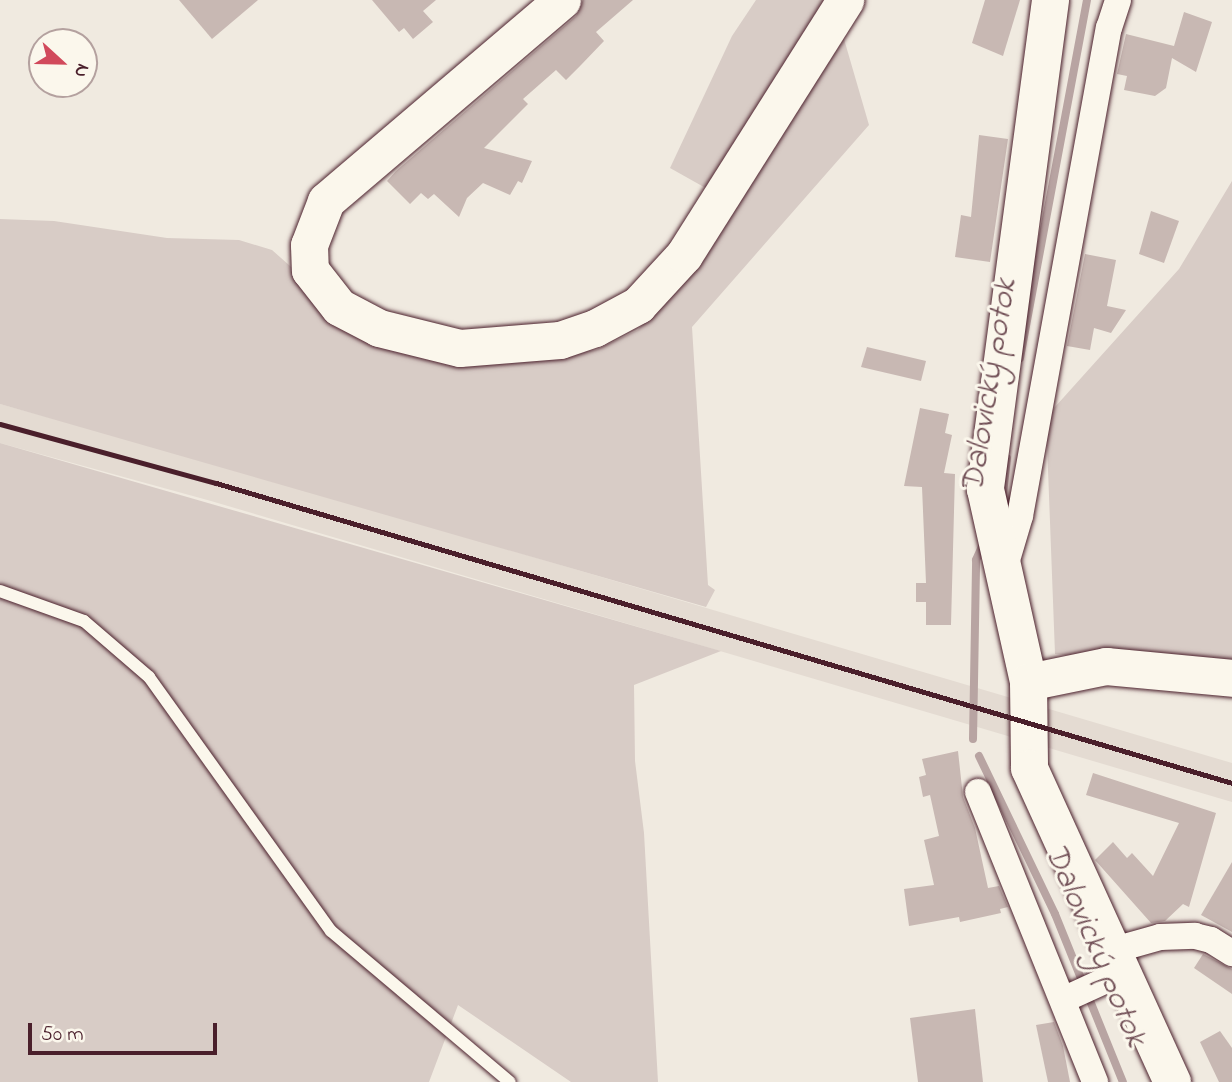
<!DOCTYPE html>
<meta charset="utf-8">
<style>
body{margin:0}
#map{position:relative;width:1232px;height:1082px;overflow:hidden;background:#f0eae0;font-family:"Indie Flower",sans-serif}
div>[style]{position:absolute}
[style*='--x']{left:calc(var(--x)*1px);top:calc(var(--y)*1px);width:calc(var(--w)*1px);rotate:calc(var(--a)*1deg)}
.built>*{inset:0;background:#e4dbd2}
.green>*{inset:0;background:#d8ccc6}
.stream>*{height:8px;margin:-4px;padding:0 4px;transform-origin:4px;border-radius:4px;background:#b8a4a2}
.building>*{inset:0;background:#c8b8b3}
.roads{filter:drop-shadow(0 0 2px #4a1f2b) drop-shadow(0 0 2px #4a1f2b)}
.lane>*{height:12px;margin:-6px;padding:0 6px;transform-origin:6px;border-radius:6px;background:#fbf7ec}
.street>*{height:26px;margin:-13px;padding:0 13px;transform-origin:13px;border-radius:13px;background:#fbf7ec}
.secondary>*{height:37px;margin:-18.5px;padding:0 18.5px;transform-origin:18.5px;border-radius:18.5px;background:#fbf7ec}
.rail>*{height:5px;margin:-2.5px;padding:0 2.5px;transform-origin:2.5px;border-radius:2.5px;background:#4a1f2b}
span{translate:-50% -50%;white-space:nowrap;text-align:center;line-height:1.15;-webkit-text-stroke:6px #fbf7ec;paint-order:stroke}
.water-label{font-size:33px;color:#704e55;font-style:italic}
.north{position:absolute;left:28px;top:28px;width:70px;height:70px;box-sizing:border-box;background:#fbf7ec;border:2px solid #b4a19f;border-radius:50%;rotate:112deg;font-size:19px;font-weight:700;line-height:28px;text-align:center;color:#4a1f2b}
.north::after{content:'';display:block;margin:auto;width:24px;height:32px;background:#d1495b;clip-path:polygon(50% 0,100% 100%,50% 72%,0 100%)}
.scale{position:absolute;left:28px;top:1023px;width:189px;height:32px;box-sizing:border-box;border:4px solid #4a1f2b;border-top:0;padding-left:9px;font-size:21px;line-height:24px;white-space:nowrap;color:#4a1f2b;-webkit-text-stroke:5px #fbf7ec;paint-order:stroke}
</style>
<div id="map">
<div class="built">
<div style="clip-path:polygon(0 404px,221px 465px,1232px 763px,1232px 802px,211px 501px,0 443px)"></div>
</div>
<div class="green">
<div style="clip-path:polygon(756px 0,839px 0,711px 191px,670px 168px,732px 36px)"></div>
<div style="clip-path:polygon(844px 39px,869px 125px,692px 327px,708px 585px,715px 590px,706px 607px,0 404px,0 219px,54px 221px,167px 238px,239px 240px,272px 250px,298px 273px,447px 354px,520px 362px,596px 350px,638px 330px,720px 226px)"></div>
<div style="clip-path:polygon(1232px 181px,1232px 673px,1055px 654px,1046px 417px,1179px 269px)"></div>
<div style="clip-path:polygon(0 443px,721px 651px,634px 685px,635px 761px,644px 833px,658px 1082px,571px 1082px,458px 1005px,429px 1082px,0 1082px)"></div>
</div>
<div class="stream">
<div style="--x:1020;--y:358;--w:364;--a:-79.4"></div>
<div style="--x:1002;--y:503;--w:45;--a:-83.7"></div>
<div style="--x:973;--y:739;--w:179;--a:-89"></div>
<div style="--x:976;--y:560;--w:22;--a:-66"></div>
<div style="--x:979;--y:756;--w:175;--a:64.3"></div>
<div style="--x:1055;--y:914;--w:181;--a:68"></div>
</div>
<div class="building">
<div style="clip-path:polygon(179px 0,258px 0,212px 39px)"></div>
<div style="clip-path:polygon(372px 0,436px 0,423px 11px,433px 22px,413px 39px,404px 28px,399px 32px)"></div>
<div style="clip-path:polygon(583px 0,633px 0,596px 32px,604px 41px,581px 65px,566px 80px,556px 70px,523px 99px,528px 104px,484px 148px,532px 161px,522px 183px,518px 181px,510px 195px,483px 183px,467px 198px,459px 217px,434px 194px,428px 199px,421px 193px,410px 204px,387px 181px,396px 171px,576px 16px)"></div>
<div style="clip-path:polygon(985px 0,1020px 0,1003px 56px,972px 43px)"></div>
<div style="clip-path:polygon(1184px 12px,1212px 22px,1196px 72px,1172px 58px,1166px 88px,1155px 96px,1124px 90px,1127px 76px,1117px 74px,1126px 34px,1174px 46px)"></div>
<div style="clip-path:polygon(979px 135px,1008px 139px,990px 262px,955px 257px,961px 215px,971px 217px)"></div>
<div style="clip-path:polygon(1151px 211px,1179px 221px,1164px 263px,1139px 254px)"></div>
<div style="clip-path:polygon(1085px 254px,1116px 260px,1107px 306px,1126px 310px,1111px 333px,1094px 328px,1090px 350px,1067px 346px)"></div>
<div style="clip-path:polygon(867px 347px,926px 361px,921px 381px,861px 367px)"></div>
<div style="clip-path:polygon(920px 408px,949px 414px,945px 433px,952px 435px,944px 473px,955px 474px,951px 625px,926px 625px,926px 602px,916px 602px,916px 583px,926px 583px,922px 487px,904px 486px)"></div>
<div style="clip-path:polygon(958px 751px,963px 797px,975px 828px,988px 888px,999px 886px,1008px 907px,1000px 909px,1001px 913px,960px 922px,959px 917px,909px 926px,904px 889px,934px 885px,924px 840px,939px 836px,930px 795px,923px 797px,919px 777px,926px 775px,922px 759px)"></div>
<div style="clip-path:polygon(1093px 773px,1216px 813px,1189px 907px,1183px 904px,1165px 921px,1151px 923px,1095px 860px,1113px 842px,1127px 858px,1132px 853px,1153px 876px,1179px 823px,1086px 795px)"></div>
<div style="clip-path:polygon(1232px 862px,1232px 932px,1201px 915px)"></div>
<div style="clip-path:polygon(1203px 954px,1232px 969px,1232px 994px,1194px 968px)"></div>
<div style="clip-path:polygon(975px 1009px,983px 1082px,918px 1082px,910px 1018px)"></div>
<div style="clip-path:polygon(1054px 1022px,1063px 1046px,1070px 1082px,1048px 1082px,1036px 1025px)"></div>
<div style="clip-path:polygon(1220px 1031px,1232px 1048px,1232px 1082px,1219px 1082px,1200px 1042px)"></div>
</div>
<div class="roads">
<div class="lane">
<div style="--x:0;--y:591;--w:89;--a:19.7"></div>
<div style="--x:84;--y:621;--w:86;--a:40.7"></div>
<div style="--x:149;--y:677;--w:312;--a:54.4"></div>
<div style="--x:331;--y:931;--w:234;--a:40.2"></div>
</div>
<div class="street">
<div style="--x:1004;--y:570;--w:56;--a:-73.5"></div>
<div style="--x:1020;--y:516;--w:496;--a:-79.7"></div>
<div style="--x:1109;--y:28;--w:29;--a:-72"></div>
<div style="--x:978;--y:792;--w:313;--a:68"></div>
<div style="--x:1114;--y:950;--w:48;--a:-15.8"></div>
<div style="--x:1160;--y:937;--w:35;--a:-2"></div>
<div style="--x:1195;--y:936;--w:16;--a:14"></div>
<div style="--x:1211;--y:940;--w:25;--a:32"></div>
<div style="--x:1065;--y:999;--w:65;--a:-24.6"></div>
</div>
<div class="secondary">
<div style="--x:562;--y:0;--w:310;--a:139.6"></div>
<div style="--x:326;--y:201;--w:47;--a:111.1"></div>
<div style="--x:309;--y:245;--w:25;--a:88"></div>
<div style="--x:310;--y:270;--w:47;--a:51.9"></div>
<div style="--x:339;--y:307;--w:45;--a:27.7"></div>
<div style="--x:379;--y:328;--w:83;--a:13.9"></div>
<div style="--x:460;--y:348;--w:100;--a:-4.6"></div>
<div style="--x:560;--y:340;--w:37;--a:-19"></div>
<div style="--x:595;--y:328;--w:49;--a:-28.1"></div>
<div style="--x:638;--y:305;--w:68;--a:-47.4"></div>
<div style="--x:684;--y:255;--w:302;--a:-57.7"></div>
<div style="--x:1050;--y:0;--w:493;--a:97.6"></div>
<div style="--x:985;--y:489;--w:198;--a:77.4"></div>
<div style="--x:1028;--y:682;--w:86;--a:89.3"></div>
<div style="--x:1029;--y:768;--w:345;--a:65.5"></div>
<div style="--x:1028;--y:682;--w:80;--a:-11.6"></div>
<div style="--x:1106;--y:666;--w:127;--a:5.4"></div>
</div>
</div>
<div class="rail">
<div style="--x:0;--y:424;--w:224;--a:15.3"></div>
<div style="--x:216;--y:483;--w:1059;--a:16.45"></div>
</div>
<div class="water-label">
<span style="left:991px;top:386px;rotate:-81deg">Dalovický potok</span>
<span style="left:1094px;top:946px;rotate:67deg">Dalovický potok</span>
</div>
<div class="north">N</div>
<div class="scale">50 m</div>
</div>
